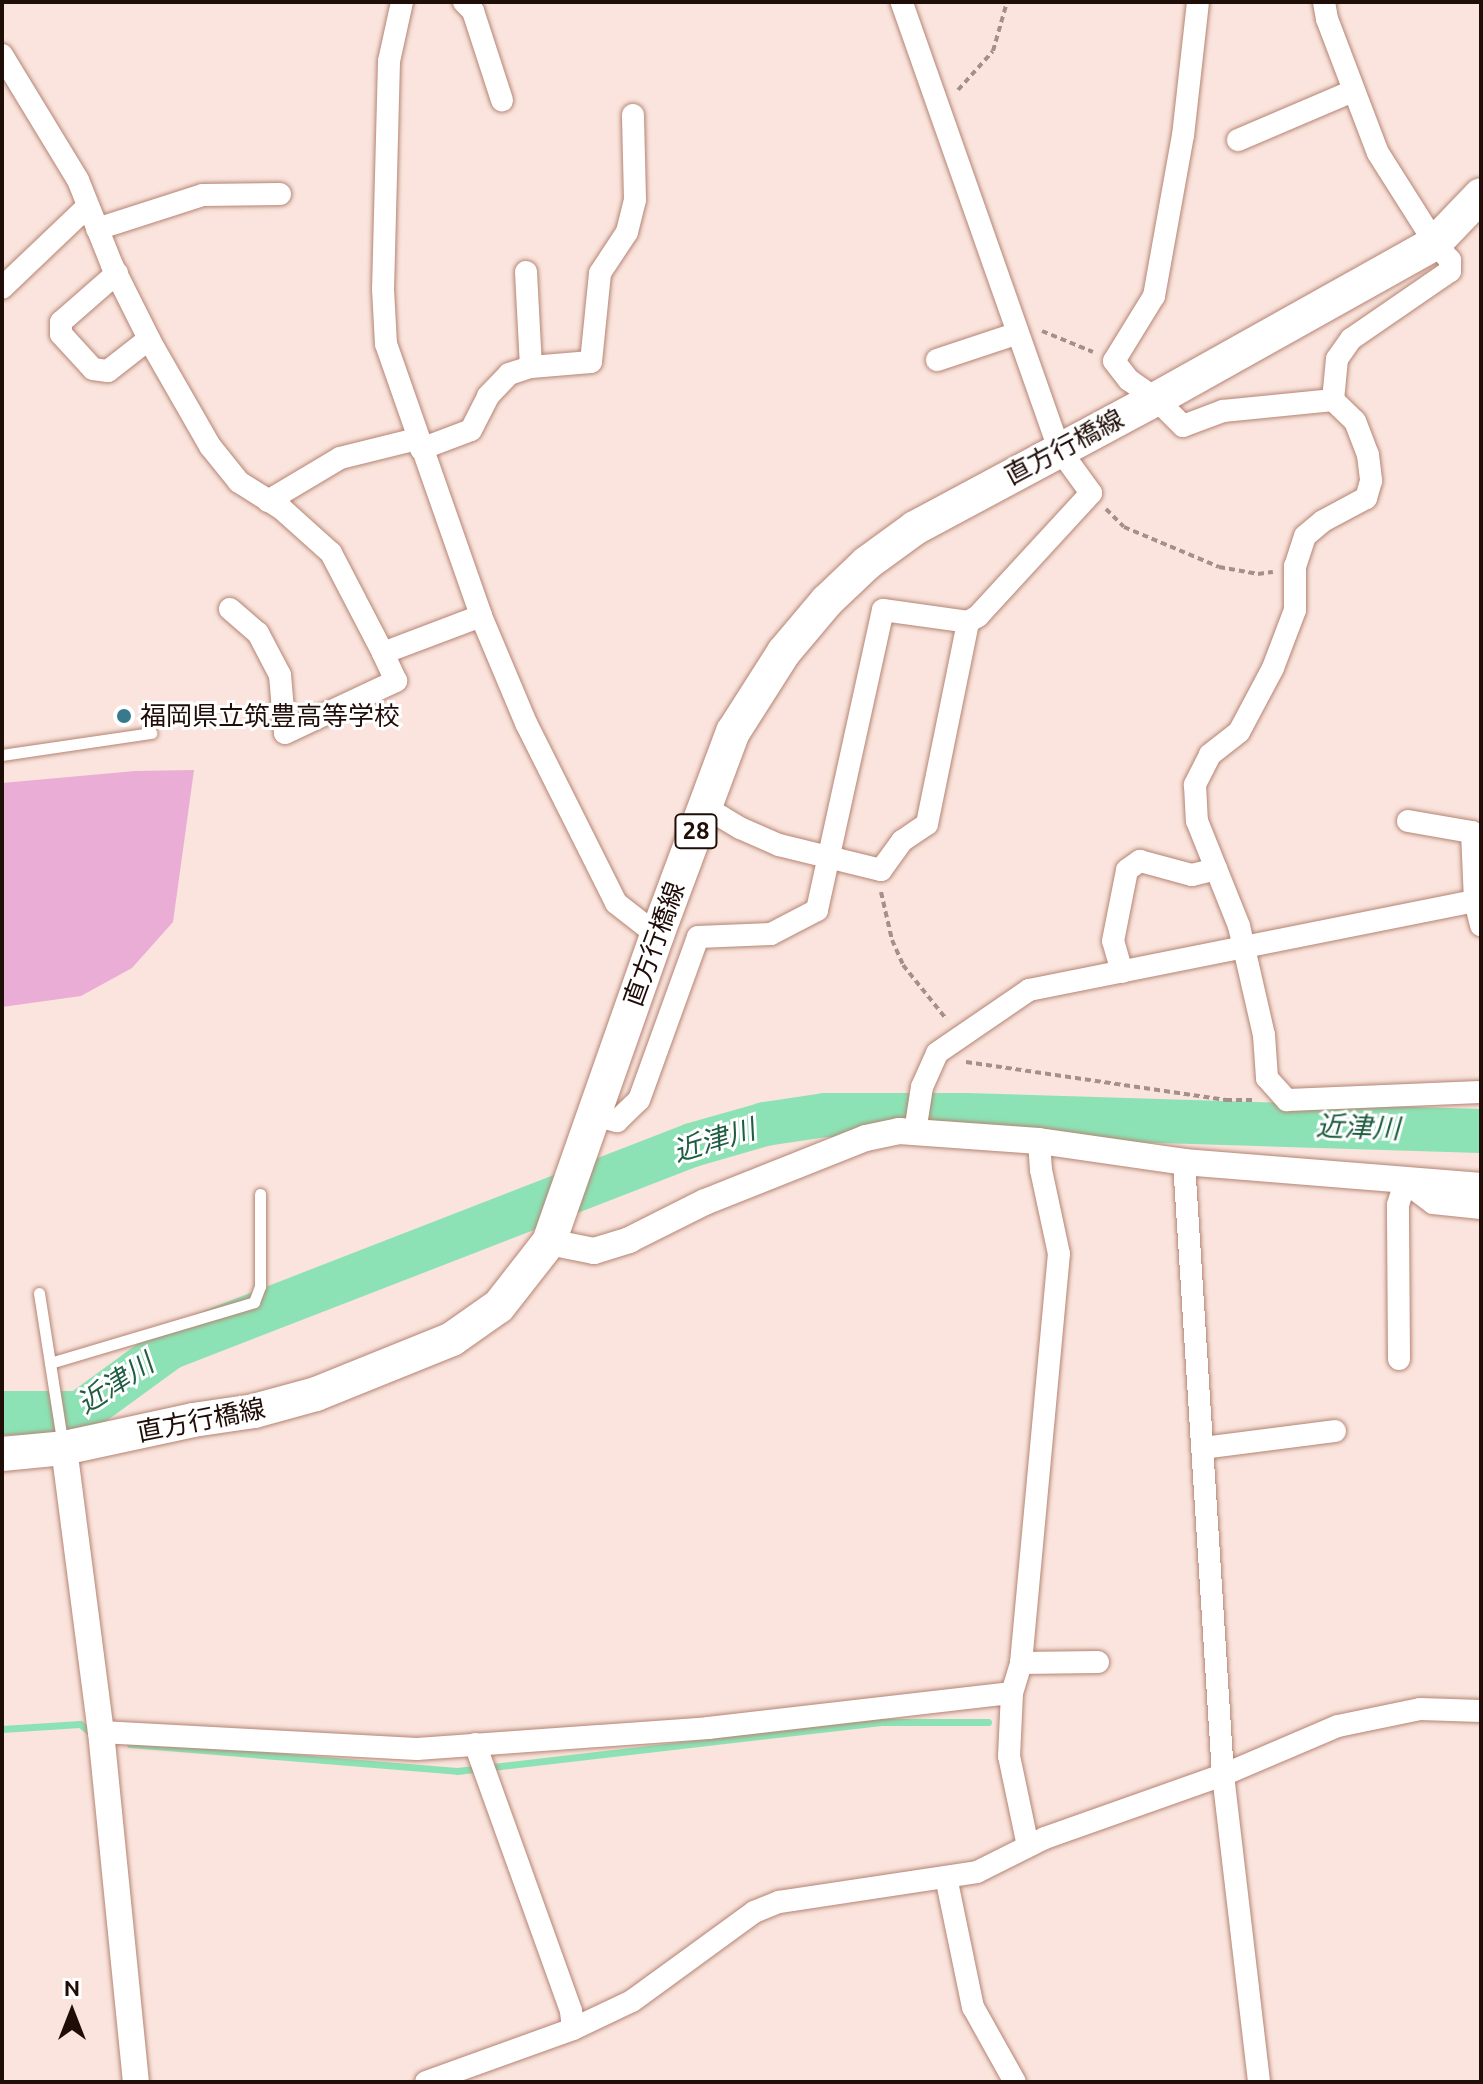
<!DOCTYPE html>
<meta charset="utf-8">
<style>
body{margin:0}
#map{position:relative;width:1483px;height:2084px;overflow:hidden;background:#fae4dd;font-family:Ubuntu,"Noto Sans JP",sans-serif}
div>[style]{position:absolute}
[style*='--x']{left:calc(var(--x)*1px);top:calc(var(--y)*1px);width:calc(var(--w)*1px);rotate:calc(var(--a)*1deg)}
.green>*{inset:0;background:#eaadd5}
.stream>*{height:7px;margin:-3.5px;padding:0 3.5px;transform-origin:3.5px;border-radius:3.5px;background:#8de2b5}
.river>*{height:44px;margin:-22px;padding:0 22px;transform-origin:22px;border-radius:22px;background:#8de2b5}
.path>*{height:4px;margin-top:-2px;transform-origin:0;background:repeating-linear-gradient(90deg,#a48f89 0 6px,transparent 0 10px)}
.roads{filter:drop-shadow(0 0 2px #b58473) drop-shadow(0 0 2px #b58473)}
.service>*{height:11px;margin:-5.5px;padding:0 5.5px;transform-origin:5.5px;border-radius:5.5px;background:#fff}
.minor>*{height:22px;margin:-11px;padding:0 11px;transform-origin:11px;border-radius:11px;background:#fff}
.tertiary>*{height:26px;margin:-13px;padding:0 13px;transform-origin:13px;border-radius:13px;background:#fff}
.primary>*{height:34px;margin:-17px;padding:0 17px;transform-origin:17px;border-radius:17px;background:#fff}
.dots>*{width:22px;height:22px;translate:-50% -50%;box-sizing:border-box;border:4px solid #fff;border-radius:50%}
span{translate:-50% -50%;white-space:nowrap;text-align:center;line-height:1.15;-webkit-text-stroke:6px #fff;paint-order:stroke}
.shield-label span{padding:2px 6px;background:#fff;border:2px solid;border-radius:6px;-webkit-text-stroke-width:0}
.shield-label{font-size:24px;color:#1f0d07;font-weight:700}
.street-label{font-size:26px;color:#1f0d07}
.poi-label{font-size:26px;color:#1f0d07}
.left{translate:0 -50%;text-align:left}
.water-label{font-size:28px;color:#1f5e41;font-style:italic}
.frame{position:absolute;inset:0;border:4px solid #1f0d07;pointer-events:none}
.north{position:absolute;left:32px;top:1972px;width:80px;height:80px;-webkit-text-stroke:6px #fff;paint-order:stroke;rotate:0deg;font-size:22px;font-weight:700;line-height:32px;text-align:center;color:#1f0d07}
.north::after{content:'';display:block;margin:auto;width:28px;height:36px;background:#1f0d07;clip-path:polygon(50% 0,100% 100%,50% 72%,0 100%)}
</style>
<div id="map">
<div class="green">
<div style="clip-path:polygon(194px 770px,173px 922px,132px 968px,81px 996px,2px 1007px,2px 783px,135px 771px)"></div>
</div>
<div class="stream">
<div style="--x:2;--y:1729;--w:78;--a:-3.7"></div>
<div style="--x:80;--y:1724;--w:19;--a:39"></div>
<div style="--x:130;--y:1744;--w:328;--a:4.7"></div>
<div style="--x:457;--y:1771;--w:427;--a:-6.6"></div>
<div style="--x:881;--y:1722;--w:107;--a:0"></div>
</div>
<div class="river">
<div style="--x:2;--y:1413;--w:78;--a:0"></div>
<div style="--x:80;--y:1413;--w:110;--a:-36.1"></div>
<div style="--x:169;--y:1348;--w:561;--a:-21.21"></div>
<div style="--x:692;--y:1145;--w:76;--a:-16"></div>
<div style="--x:765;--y:1124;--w:61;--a:-8.5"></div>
<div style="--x:825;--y:1115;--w:141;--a:0"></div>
<div style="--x:966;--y:1115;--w:515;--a:1.78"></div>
</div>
<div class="path">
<div style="--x:958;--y:90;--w:52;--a:-48.1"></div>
<div style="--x:993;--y:51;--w:51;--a:-74.1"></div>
<div style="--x:1042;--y:331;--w:55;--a:22.4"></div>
<div style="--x:1106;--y:509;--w:25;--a:45"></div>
<div style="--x:1124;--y:527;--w:103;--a:22.8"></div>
<div style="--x:1219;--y:567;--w:40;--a:10"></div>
<div style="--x:1258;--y:574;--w:15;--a:-8"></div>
<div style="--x:881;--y:892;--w:49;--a:77.1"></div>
<div style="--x:892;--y:940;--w:27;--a:66"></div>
<div style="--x:903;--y:965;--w:70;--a:51.3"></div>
<div style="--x:966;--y:1062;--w:263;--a:8.3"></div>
<div style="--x:1226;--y:1100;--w:28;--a:0"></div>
</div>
<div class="roads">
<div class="service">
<div style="--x:2;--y:755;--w:151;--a:-8.4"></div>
<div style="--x:39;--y:1293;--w:155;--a:81.1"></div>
<div style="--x:50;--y:1363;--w:213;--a:-16.6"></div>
<div style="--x:254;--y:1302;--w:17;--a:-69"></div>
<div style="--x:260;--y:1286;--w:92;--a:-90"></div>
</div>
<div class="minor">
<div style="--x:402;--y:2;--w:60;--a:102.4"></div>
<div style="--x:389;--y:61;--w:228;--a:91.5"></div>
<div style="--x:383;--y:289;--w:55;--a:86.9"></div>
<div style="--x:386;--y:344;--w:288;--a:70.7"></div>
<div style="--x:481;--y:616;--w:116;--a:67.2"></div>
<div style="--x:526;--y:723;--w:201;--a:63.4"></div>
<div style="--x:616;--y:903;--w:52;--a:38"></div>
<div style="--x:464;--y:2;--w:13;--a:45"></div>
<div style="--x:473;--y:11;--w:94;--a:72"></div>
<div style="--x:1198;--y:2;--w:134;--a:96.4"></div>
<div style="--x:1183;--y:135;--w:164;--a:100.2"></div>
<div style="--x:1154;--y:296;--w:76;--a:121.6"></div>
<div style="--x:1114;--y:361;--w:24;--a:52"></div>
<div style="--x:1129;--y:380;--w:33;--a:35"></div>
<div style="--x:1156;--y:399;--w:38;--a:45"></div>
<div style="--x:1183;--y:426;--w:43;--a:-20.6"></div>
<div style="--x:1223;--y:411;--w:111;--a:-5.7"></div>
<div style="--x:1333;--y:400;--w:30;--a:44"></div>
<div style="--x:1355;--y:421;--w:36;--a:69"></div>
<div style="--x:1368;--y:455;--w:26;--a:83"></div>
<div style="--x:1371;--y:481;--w:18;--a:106"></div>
<div style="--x:1366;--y:498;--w:49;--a:151.9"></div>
<div style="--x:1323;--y:521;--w:23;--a:140"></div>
<div style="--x:1305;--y:536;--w:32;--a:108"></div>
<div style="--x:1295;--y:566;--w:44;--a:90"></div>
<div style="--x:1295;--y:610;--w:62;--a:110.8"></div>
<div style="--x:1273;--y:668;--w:72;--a:118"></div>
<div style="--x:1239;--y:732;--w:37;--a:142"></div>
<div style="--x:1210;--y:755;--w:34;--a:117"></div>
<div style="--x:1195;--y:785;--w:36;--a:87"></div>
<div style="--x:1197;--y:821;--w:113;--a:68.2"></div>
<div style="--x:1239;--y:926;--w:112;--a:77.1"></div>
<div style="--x:1264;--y:1035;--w:43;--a:86"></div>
<div style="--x:1267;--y:1078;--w:30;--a:48"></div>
<div style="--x:1287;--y:1100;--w:194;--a:-2.4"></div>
<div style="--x:1324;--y:2;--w:17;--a:80"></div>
<div style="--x:1327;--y:19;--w:143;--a:69.2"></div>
<div style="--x:1378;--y:153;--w:107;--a:57.7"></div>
<div style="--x:1435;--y:243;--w:23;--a:49"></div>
<div style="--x:1450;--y:260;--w:11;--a:90"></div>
<div style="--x:1450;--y:271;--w:120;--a:145.5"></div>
<div style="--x:1351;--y:339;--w:24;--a:125"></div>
<div style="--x:1337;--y:359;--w:41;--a:95.6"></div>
<div style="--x:2;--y:55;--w:146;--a:58.7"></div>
<div style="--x:78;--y:180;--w:92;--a:68.2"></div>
<div style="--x:112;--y:265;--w:87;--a:63.4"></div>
<div style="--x:151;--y:343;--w:119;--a:60.2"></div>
<div style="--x:210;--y:446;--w:46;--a:51.1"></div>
<div style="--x:239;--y:482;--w:51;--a:32.1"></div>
<div style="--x:282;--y:509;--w:66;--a:41.9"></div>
<div style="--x:331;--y:553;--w:113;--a:62.5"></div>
<div style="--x:383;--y:653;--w:105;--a:-20.7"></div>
<div style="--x:1238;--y:140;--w:125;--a:-23.1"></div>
<div style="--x:97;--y:229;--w:111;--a:-17.8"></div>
<div style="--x:203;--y:195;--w:77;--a:-0.7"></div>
<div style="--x:526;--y:272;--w:95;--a:87"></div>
<div style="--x:117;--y:273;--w:74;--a:138.8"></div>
<div style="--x:61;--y:322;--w:12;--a:90"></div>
<div style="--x:61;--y:334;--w:47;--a:47.6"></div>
<div style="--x:93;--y:369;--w:15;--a:8"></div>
<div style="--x:108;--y:371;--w:52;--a:-38"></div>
<div style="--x:2;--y:288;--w:117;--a:-43.6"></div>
<div style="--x:937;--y:360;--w:85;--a:-18.4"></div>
<div style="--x:421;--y:449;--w:53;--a:-20.8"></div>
<div style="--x:471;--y:430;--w:38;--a:-63"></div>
<div style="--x:488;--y:396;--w:30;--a:-46"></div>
<div style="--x:509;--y:374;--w:23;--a:-18"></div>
<div style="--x:531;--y:367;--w:60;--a:-4.8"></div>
<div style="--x:591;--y:362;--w:89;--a:-84.2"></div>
<div style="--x:600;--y:273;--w:49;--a:-56.6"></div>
<div style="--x:627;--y:232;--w:34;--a:-76"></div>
<div style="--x:635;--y:199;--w:84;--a:-91.4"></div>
<div style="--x:268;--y:501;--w:84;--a:-30.8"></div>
<div style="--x:340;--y:458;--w:79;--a:-13.9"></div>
<div style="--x:230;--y:609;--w:37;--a:41"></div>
<div style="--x:258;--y:633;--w:47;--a:62.4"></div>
<div style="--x:280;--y:675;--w:58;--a:85.1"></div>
<div style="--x:285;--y:733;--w:123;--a:-25.1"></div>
<div style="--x:396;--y:681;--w:31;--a:-115"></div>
<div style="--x:705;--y:807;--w:41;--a:31"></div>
<div style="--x:740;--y:828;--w:43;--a:23.6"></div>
<div style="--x:779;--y:845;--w:105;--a:13.8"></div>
<div style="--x:881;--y:870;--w:36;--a:-54"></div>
<div style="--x:902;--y:841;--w:30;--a:-34"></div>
<div style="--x:927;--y:824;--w:206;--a:-78.5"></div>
<div style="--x:1408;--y:821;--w:65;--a:9.8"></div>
<div style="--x:1472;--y:832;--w:69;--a:87.5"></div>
<div style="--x:1122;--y:972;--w:32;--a:-106"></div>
<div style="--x:1113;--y:941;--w:72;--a:-78.8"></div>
<div style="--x:1127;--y:870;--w:16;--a:-35"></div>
<div style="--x:1140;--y:861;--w:54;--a:15.1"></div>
<div style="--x:1192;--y:875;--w:25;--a:-14"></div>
<div style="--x:594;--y:1115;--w:24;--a:15"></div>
<div style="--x:617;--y:1121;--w:30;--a:-44"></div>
<div style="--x:639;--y:1100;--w:173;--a:-70.1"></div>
<div style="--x:698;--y:937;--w:73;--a:-2.4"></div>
<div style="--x:771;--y:934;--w:52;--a:-27.6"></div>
<div style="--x:817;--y:910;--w:307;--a:-77.6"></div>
<div style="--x:883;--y:610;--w:86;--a:8"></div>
<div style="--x:968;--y:622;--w:12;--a:-31"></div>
<div style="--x:978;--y:616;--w:167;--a:-47.4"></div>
<div style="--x:1091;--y:493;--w:54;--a:-126"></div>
<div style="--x:1059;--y:449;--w:474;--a:-109.4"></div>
<div style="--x:915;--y:1132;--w:46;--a:-81.2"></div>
<div style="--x:922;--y:1087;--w:37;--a:-66"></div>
<div style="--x:937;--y:1053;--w:112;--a:-34.4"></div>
<div style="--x:1029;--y:990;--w:455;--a:-11.3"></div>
<div style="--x:1475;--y:901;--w:25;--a:76"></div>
<div style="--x:1184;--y:1162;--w:614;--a:86.36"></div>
<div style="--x:1223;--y:1775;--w:309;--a:83.3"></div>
<div style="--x:1399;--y:1359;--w:154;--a:-90.4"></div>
<div style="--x:1398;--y:1205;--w:24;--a:-73"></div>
<div style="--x:1405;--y:1182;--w:35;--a:37"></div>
<div style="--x:1433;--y:1203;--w:48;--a:5.9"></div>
<div style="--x:1203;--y:1448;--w:133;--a:-7.3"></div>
<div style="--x:1021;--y:1663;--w:77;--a:-0.7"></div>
<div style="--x:1012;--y:1693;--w:63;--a:92.7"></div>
<div style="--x:1009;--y:1756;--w:92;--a:78.1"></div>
<div style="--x:101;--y:1732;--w:316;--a:3.1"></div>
<div style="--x:417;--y:1749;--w:292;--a:-4.1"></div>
<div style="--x:708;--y:1728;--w:306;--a:-6.6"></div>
<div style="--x:1012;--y:1693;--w:31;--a:-73"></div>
<div style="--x:1021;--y:1663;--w:411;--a:-84.7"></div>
<div style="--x:1059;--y:1254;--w:86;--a:-102.1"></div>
<div style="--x:1041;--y:1170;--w:29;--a:-94"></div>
<div style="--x:475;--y:1744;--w:284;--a:70.2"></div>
<div style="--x:571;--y:2011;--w:18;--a:84"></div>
<div style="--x:946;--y:1877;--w:133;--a:78.3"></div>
<div style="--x:973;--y:2007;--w:86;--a:60.8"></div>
<div style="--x:426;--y:2082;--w:156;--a:-19.8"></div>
<div style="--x:573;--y:2029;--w:65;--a:-25.4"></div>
<div style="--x:632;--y:2001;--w:151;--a:-36.1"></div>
<div style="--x:754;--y:1912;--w:27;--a:-22"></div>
<div style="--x:779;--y:1902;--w:200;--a:-8.6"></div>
<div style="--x:977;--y:1872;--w:76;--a:-26.6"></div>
<div style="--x:1045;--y:1838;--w:189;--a:-19.5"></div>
<div style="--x:1223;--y:1775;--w:125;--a:-23.1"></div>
<div style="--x:1338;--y:1726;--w:84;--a:-11.7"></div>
<div style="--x:1420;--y:1709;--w:61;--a:1.9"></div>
</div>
<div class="tertiary">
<div style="--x:549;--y:1242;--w:46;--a:11.3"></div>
<div style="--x:594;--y:1251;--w:37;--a:-17"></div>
<div style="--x:629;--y:1240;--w:85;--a:-26.6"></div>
<div style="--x:705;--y:1202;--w:173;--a:-21.7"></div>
<div style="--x:866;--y:1138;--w:34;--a:-12"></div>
<div style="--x:899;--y:1131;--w:140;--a:4.1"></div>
<div style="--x:1039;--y:1141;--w:147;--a:8.2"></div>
<div style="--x:1184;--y:1162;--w:298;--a:4.6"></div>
<div style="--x:64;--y:1448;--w:286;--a:82.6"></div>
<div style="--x:101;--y:1732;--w:352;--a:84.3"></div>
</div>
<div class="primary">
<div style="--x:2;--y:1454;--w:62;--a:-5.5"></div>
<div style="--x:64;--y:1448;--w:132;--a:-12.2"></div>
<div style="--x:193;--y:1420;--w:62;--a:-8.4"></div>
<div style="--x:254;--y:1411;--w:64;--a:-15.3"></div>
<div style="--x:316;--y:1394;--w:147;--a:-22"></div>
<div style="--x:452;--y:1339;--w:57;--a:-35.1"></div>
<div style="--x:499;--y:1306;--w:81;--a:-52"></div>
<div style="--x:549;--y:1242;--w:325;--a:-70.6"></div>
<div style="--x:657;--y:935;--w:217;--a:-69.5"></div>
<div style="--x:733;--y:732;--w:95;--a:-57.5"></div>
<div style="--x:784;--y:652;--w:67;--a:-49.9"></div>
<div style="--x:827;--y:601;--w:55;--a:-43.5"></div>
<div style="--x:867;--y:563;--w:59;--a:-36.1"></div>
<div style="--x:915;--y:528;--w:273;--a:-28.2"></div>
<div style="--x:1156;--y:399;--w:320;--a:-29.2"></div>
<div style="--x:1435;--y:243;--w:66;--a:-46.2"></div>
</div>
</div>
<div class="dots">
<div style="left:124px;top:716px;background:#38798c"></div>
</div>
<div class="shield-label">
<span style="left:696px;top:831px">28</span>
</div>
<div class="street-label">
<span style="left:1064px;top:447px;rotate:-28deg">直方行橋線</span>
<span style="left:654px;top:944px;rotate:-70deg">直方行橋線</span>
<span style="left:201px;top:1420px;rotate:-11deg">直方行橋線</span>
</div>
<div class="poi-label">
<span class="left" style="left:140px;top:716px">福岡県立筑豊高等学校</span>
</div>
<div class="water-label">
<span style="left:1358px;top:1127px;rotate:2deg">近津川</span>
<span style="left:714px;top:1140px;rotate:-17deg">近津川</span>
<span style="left:115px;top:1383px;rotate:-33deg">近津川</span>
</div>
<div class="frame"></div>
<div class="north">N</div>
</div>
